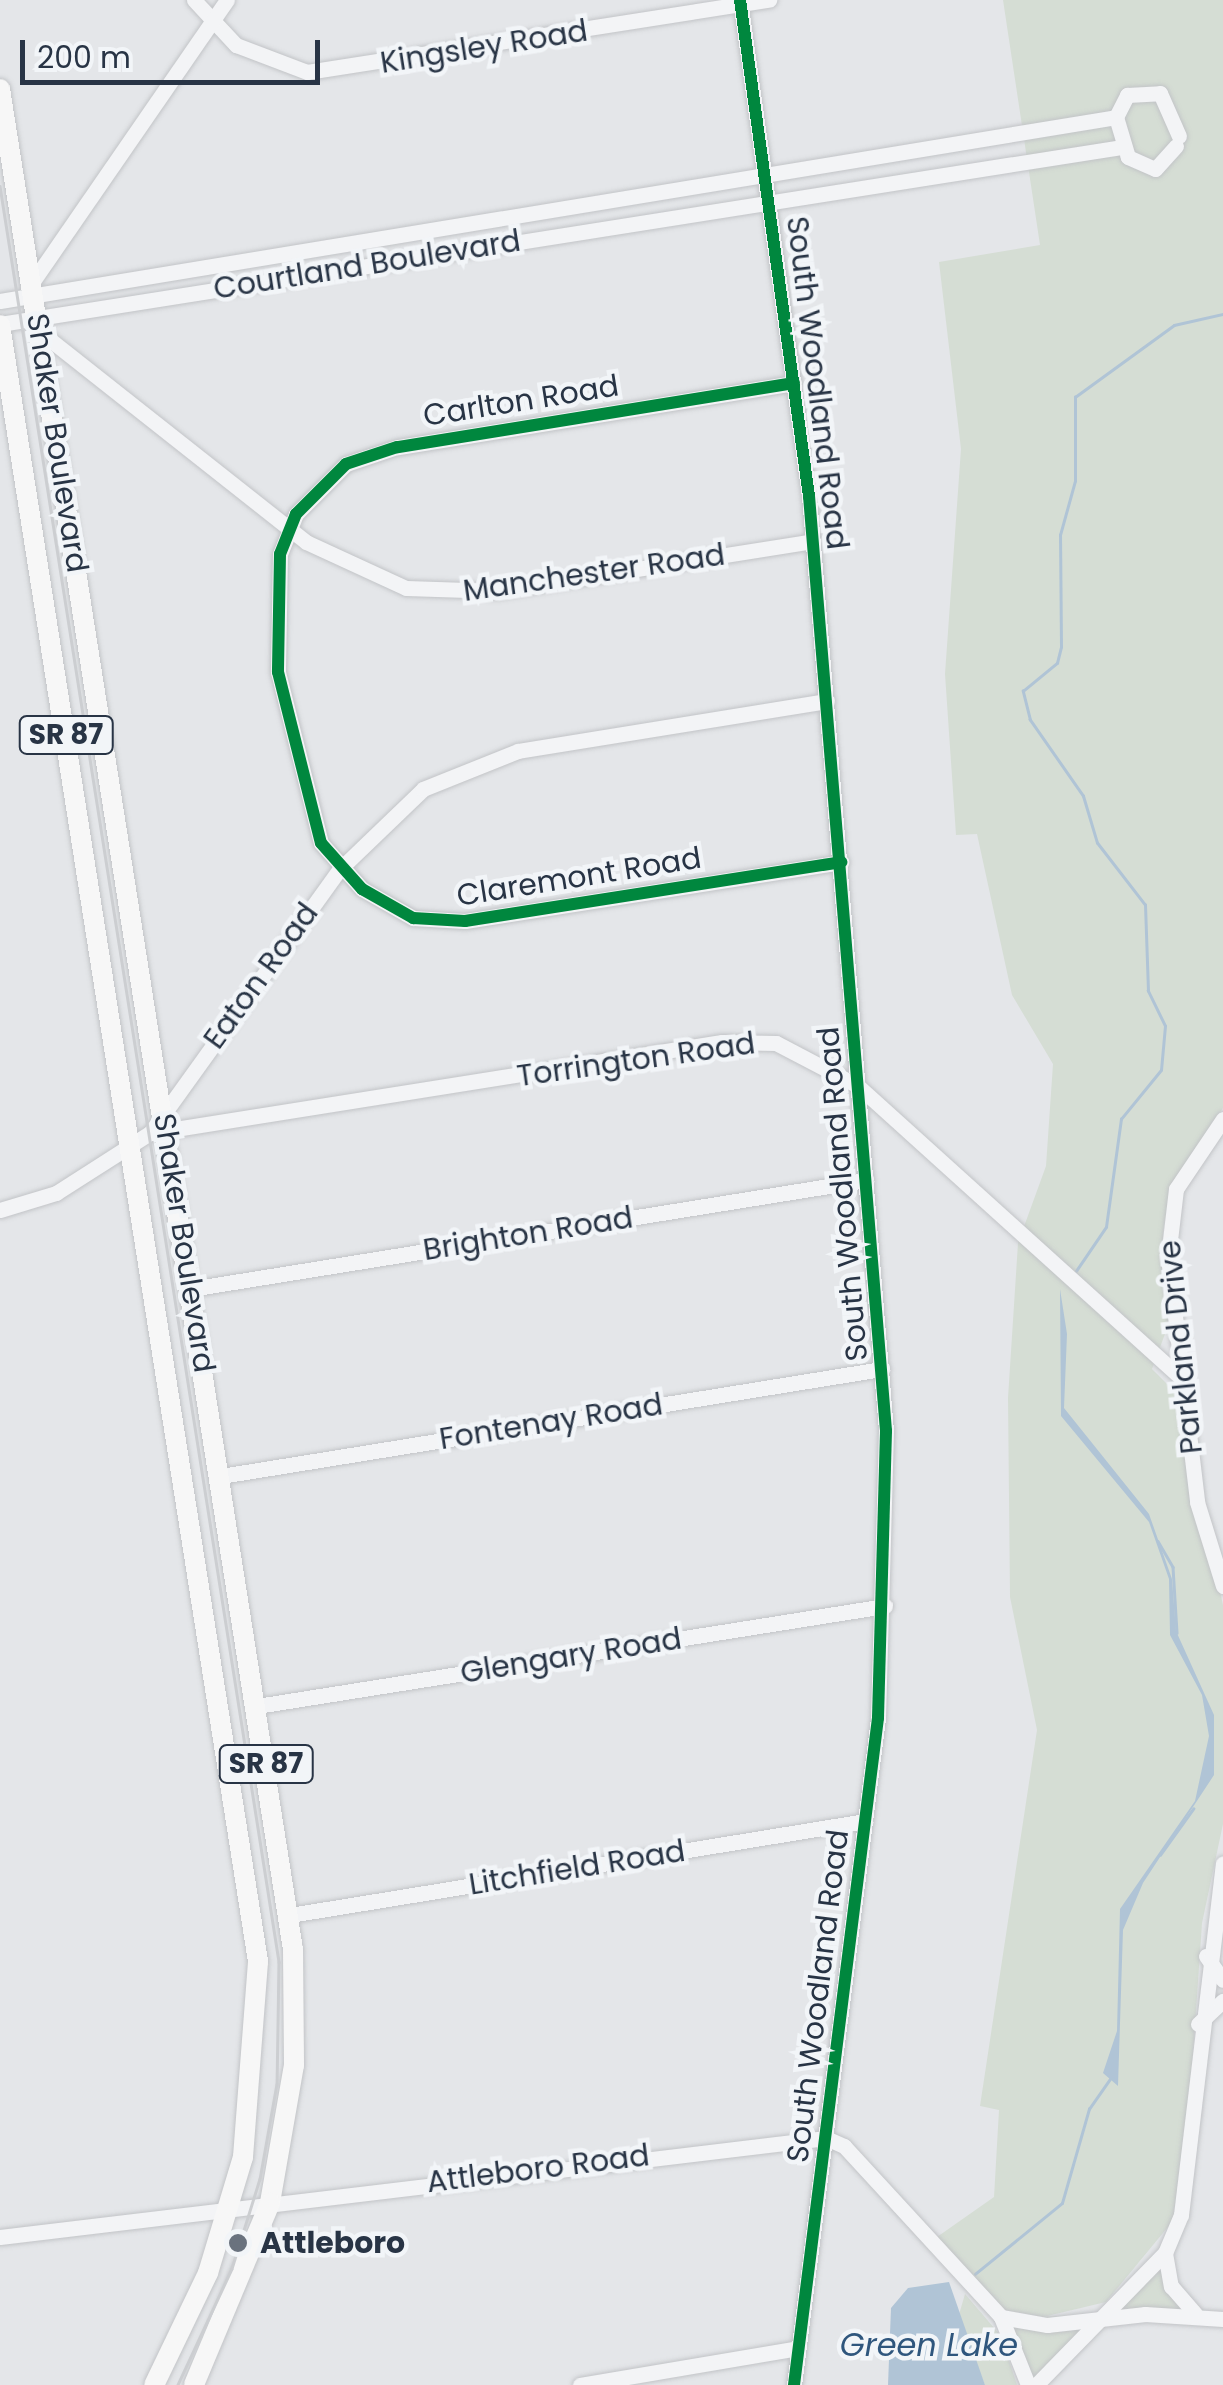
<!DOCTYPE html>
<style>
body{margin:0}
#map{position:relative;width:1223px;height:2385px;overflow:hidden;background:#e4e6e9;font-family:Poppins,sans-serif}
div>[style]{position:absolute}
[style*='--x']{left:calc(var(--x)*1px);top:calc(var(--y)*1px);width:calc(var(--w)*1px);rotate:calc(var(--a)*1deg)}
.green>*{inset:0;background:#d5ddd4}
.water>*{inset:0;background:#b0c4d6}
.stream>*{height:2.5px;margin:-1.25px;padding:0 1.25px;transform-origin:1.25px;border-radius:1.25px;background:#b0c4d6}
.roads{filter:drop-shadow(0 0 2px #c2c4c7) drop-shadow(0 0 2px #c2c4c7)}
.minor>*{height:15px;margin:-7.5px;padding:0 7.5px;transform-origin:7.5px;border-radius:7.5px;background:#f3f4f6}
.major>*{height:20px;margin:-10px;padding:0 10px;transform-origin:10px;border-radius:10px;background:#f7f7f7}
.tram>*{height:2.5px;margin:-1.25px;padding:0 1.25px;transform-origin:1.25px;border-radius:1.25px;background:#ccced1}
.cycleway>*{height:12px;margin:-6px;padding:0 6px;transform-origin:6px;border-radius:6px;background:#00873e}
.dots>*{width:28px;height:28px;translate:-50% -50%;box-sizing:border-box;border:5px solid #f2f5f8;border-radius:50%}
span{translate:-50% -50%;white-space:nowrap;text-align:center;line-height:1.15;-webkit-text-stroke:9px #f2f5f8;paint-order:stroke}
.shield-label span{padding:2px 8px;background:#f2f5f8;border:2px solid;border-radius:8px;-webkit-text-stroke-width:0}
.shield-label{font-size:28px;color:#283445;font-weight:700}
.street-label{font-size:30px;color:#283445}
.poi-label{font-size:30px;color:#283445;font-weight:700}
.left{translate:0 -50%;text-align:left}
.water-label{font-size:32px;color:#2f567d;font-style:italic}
.scale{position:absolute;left:20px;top:40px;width:300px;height:45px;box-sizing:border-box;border:5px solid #283445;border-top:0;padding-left:12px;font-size:30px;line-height:35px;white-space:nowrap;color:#283445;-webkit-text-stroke:8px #f2f5f8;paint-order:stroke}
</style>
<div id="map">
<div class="green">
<div style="clip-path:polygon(1003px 0,1223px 0,1223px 1108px,1171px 1184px,1163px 1232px,1169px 1323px,1152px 1369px,1177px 1394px,1223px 1605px,1223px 1824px,1202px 1923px,1185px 2171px,1172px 2222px,1106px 2302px,1043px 2317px,1005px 2310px,937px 2237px,994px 2197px,999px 2110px,980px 2106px,1037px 1730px,1010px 1597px,1008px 1398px,1018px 1243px,1046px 1166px,1053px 1064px,1012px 995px,977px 834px,956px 835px,945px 674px,961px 449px,939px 262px,1040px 245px)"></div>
<div style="clip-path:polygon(1165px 2253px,1165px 2271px,1195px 2314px,1105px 2316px,1036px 2385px,1001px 2317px,1105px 2316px)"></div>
<div style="clip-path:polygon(965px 2294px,1001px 2336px,1017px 2385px,985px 2385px,958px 2318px)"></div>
</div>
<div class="water">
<div style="clip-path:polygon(1060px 1289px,1067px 1334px,1064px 1408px,1149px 1514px,1172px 1579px,1176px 1631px,1214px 1715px,1214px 1775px,1143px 1883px,1123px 1930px,1118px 2086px,1103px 2073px,1117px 2031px,1120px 1909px,1195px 1801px,1209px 1736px,1202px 1695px,1170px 1635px,1169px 1579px,1149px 1522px,1061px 1416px)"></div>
<div style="clip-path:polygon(949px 2282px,985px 2385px,888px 2385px,891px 2308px,908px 2288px)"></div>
</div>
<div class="stream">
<div style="--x:1076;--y:1271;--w:53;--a:-55.7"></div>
<div style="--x:1106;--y:1227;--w:109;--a:-82.1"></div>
<div style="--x:1121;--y:1119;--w:63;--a:-50.8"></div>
<div style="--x:1161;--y:1070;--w:44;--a:-84.8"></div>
<div style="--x:1165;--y:1026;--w:39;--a:-116"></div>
<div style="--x:1148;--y:991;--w:86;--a:-92"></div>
<div style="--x:1145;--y:905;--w:78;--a:-127.7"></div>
<div style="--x:1097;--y:843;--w:49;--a:-106.6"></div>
<div style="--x:1083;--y:796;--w:93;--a:-124.9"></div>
<div style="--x:1030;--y:720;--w:30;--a:-104"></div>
<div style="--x:1023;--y:691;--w:44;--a:-39.5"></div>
<div style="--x:1057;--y:663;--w:16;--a:-76"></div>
<div style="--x:1061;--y:647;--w:112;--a:-90.5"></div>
<div style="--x:1060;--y:535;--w:56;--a:-74.5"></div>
<div style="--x:1075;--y:481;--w:84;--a:-90"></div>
<div style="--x:1075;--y:397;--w:122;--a:-36"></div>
<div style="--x:1174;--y:325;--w:50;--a:-12.7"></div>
<div style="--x:1158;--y:1541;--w:30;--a:60"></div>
<div style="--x:1173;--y:1567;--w:66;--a:86.5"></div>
<div style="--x:1160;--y:1855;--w:57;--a:-54.3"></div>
<div style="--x:975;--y:2274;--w:112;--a:-39.2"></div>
<div style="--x:1062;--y:2203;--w:98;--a:-74"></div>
<div style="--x:1089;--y:2109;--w:37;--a:-55"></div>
</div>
<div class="roads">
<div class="minor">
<div style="--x:194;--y:0;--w:62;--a:47"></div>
<div style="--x:236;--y:45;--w:76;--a:20.8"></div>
<div style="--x:307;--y:72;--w:468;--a:-8.9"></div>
<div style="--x:740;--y:0;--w:501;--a:82.08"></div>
<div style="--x:809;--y:496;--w:938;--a:85.29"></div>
<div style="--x:886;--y:1431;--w:287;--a:91.6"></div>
<div style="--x:878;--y:1718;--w:672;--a:97.18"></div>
<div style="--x:1176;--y:146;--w:31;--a:132"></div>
<div style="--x:1155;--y:169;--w:30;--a:-156"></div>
<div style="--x:1128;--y:157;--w:42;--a:-106.7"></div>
<div style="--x:1116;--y:117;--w:25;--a:-63"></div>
<div style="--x:1127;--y:95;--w:33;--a:-3"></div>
<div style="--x:1160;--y:93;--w:47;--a:66.2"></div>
<div style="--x:31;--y:284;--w:345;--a:-55.4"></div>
<div style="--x:0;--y:301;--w:1131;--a:-9.36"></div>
<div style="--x:0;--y:324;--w:1135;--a:-8.97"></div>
<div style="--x:39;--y:331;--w:340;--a:38.3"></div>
<div style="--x:306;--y:542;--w:110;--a:24.7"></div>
<div style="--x:406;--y:588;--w:92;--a:1.9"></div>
<div style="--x:498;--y:591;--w:319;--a:-9"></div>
<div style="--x:794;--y:383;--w:402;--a:170.8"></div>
<div style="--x:397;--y:447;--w:54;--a:161.6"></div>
<div style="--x:346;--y:464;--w:71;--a:135"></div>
<div style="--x:296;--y:514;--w:43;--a:111.8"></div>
<div style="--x:280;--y:554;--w:118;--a:91"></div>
<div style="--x:278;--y:672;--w:176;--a:75.9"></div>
<div style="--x:321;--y:843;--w:62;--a:48.3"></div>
<div style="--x:362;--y:889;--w:59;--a:29.6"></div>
<div style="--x:413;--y:918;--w:52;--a:3.3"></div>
<div style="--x:465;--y:921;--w:381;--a:-8.9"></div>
<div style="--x:1223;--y:1119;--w:84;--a:123.9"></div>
<div style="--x:1176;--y:1189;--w:68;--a:96.7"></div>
<div style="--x:1168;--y:1257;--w:247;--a:83.2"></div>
<div style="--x:1197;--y:1502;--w:88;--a:72.8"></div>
<div style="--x:150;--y:1133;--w:579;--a:-9.04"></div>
<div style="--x:722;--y:1042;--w:54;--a:1.1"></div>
<div style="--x:776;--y:1043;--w:93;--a:27.7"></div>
<div style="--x:858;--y:1086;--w:437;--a:42.1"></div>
<div style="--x:0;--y:1210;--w:59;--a:-16.9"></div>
<div style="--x:56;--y:1193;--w:112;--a:-32.6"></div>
<div style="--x:150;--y:1133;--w:325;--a:-54.3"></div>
<div style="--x:340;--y:869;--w:115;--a:-43.9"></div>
<div style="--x:423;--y:789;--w:102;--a:-21.8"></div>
<div style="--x:518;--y:751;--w:313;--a:-9.2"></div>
<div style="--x:190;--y:1289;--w:685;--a:-9.16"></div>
<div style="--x:221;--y:1476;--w:670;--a:-9.2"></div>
<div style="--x:257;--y:1706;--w:636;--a:-9.05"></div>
<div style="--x:290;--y:1915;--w:583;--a:-9.28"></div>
<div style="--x:1206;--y:1956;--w:29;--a:55"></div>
<div style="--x:1198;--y:2024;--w:34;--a:-43"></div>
<div style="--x:0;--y:2237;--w:832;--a:-6.83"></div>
<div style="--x:826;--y:2138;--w:20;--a:24"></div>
<div style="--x:844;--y:2146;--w:232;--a:47.4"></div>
<div style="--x:1001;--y:2317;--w:47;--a:9.9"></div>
<div style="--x:1047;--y:2325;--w:99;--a:-6.4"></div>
<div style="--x:1145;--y:2314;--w:78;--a:3.7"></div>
<div style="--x:1165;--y:2253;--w:34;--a:80"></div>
<div style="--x:1171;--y:2286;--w:37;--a:49"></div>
<div style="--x:1001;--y:2317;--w:73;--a:68.3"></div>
<div style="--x:580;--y:2385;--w:221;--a:-9.6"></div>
<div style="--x:1036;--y:2385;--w:185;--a:-45.7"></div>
<div style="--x:1165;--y:2253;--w:41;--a:-67.2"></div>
<div style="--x:1181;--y:2215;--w:354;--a:-83.2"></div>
</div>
<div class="major">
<div style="--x:0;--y:89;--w:1883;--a:81.05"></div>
<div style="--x:293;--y:1949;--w:116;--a:89.5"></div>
<div style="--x:294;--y:2065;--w:140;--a:99.9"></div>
<div style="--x:270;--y:2203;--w:197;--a:112.7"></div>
<div style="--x:0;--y:325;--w:1657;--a:81.04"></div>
<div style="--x:258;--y:1962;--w:196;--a:94.4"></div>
<div style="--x:243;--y:2157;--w:121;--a:106.8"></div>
<div style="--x:208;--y:2273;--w:124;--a:115.7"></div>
</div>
</div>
<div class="tram">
<div style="--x:0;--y:186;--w:1798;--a:81.07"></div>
<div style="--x:279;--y:1962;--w:122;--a:90.9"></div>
<div style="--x:277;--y:2084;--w:97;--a:100.1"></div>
<div style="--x:260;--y:2179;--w:94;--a:107.3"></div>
<div style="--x:232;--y:2269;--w:128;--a:115"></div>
</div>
<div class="cycleway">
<div style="--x:740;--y:0;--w:501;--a:82.08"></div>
<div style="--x:809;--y:496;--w:938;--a:85.29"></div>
<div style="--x:886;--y:1431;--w:287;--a:91.6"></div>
<div style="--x:878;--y:1718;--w:672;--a:97.18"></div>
<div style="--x:794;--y:383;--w:402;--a:170.8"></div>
<div style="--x:397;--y:447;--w:54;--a:161.6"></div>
<div style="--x:346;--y:464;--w:71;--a:135"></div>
<div style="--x:296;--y:514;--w:43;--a:111.8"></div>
<div style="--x:280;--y:554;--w:118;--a:91"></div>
<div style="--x:278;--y:672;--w:176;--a:75.9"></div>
<div style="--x:321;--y:843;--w:62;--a:48.3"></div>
<div style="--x:362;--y:889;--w:59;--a:29.6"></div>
<div style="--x:413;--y:918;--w:52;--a:3.3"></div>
<div style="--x:465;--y:921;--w:381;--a:-8.9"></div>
</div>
<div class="dots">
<div style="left:238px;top:2243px;background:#6a727e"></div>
</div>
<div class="shield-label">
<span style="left:66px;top:735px">SR 87</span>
<span style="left:266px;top:1764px">SR 87</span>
</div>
<div class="street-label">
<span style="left:484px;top:47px;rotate:-9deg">Kingsley Road</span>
<span style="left:367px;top:265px;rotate:-9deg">Courtland Boulevard</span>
<span style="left:817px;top:383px;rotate:83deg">South Woodland Road</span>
<span style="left:521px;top:401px;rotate:-9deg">Carlton Road</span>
<span style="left:57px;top:443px;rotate:81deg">Shaker Boulevard</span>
<span style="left:594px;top:573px;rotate:-8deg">Manchester Road</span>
<span style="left:579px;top:877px;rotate:-9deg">Claremont Road</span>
<span style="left:261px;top:976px;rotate:-54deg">Eaton Road</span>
<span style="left:636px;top:1060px;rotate:-8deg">Torrington Road</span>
<span style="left:843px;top:1194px;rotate:-95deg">South Woodland Road</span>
<span style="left:528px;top:1234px;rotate:-9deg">Brighton Road</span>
<span style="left:184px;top:1243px;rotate:81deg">Shaker Boulevard</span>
<span style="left:1181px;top:1347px;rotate:-96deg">Parkland Drive</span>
<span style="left:551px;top:1422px;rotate:-9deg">Fontenay Road</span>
<span style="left:571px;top:1656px;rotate:-9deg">Glengary Road</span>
<span style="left:577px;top:1868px;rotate:-9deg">Litchfield Road</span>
<span style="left:818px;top:1996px;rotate:-83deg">South Woodland Road</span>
<span style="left:538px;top:2169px;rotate:-7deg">Attleboro Road</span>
</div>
<div class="poi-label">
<span class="left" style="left:260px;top:2243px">Attleboro</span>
</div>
<div class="water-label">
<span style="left:929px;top:2345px">Green Lake</span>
</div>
<div class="scale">200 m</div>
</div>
